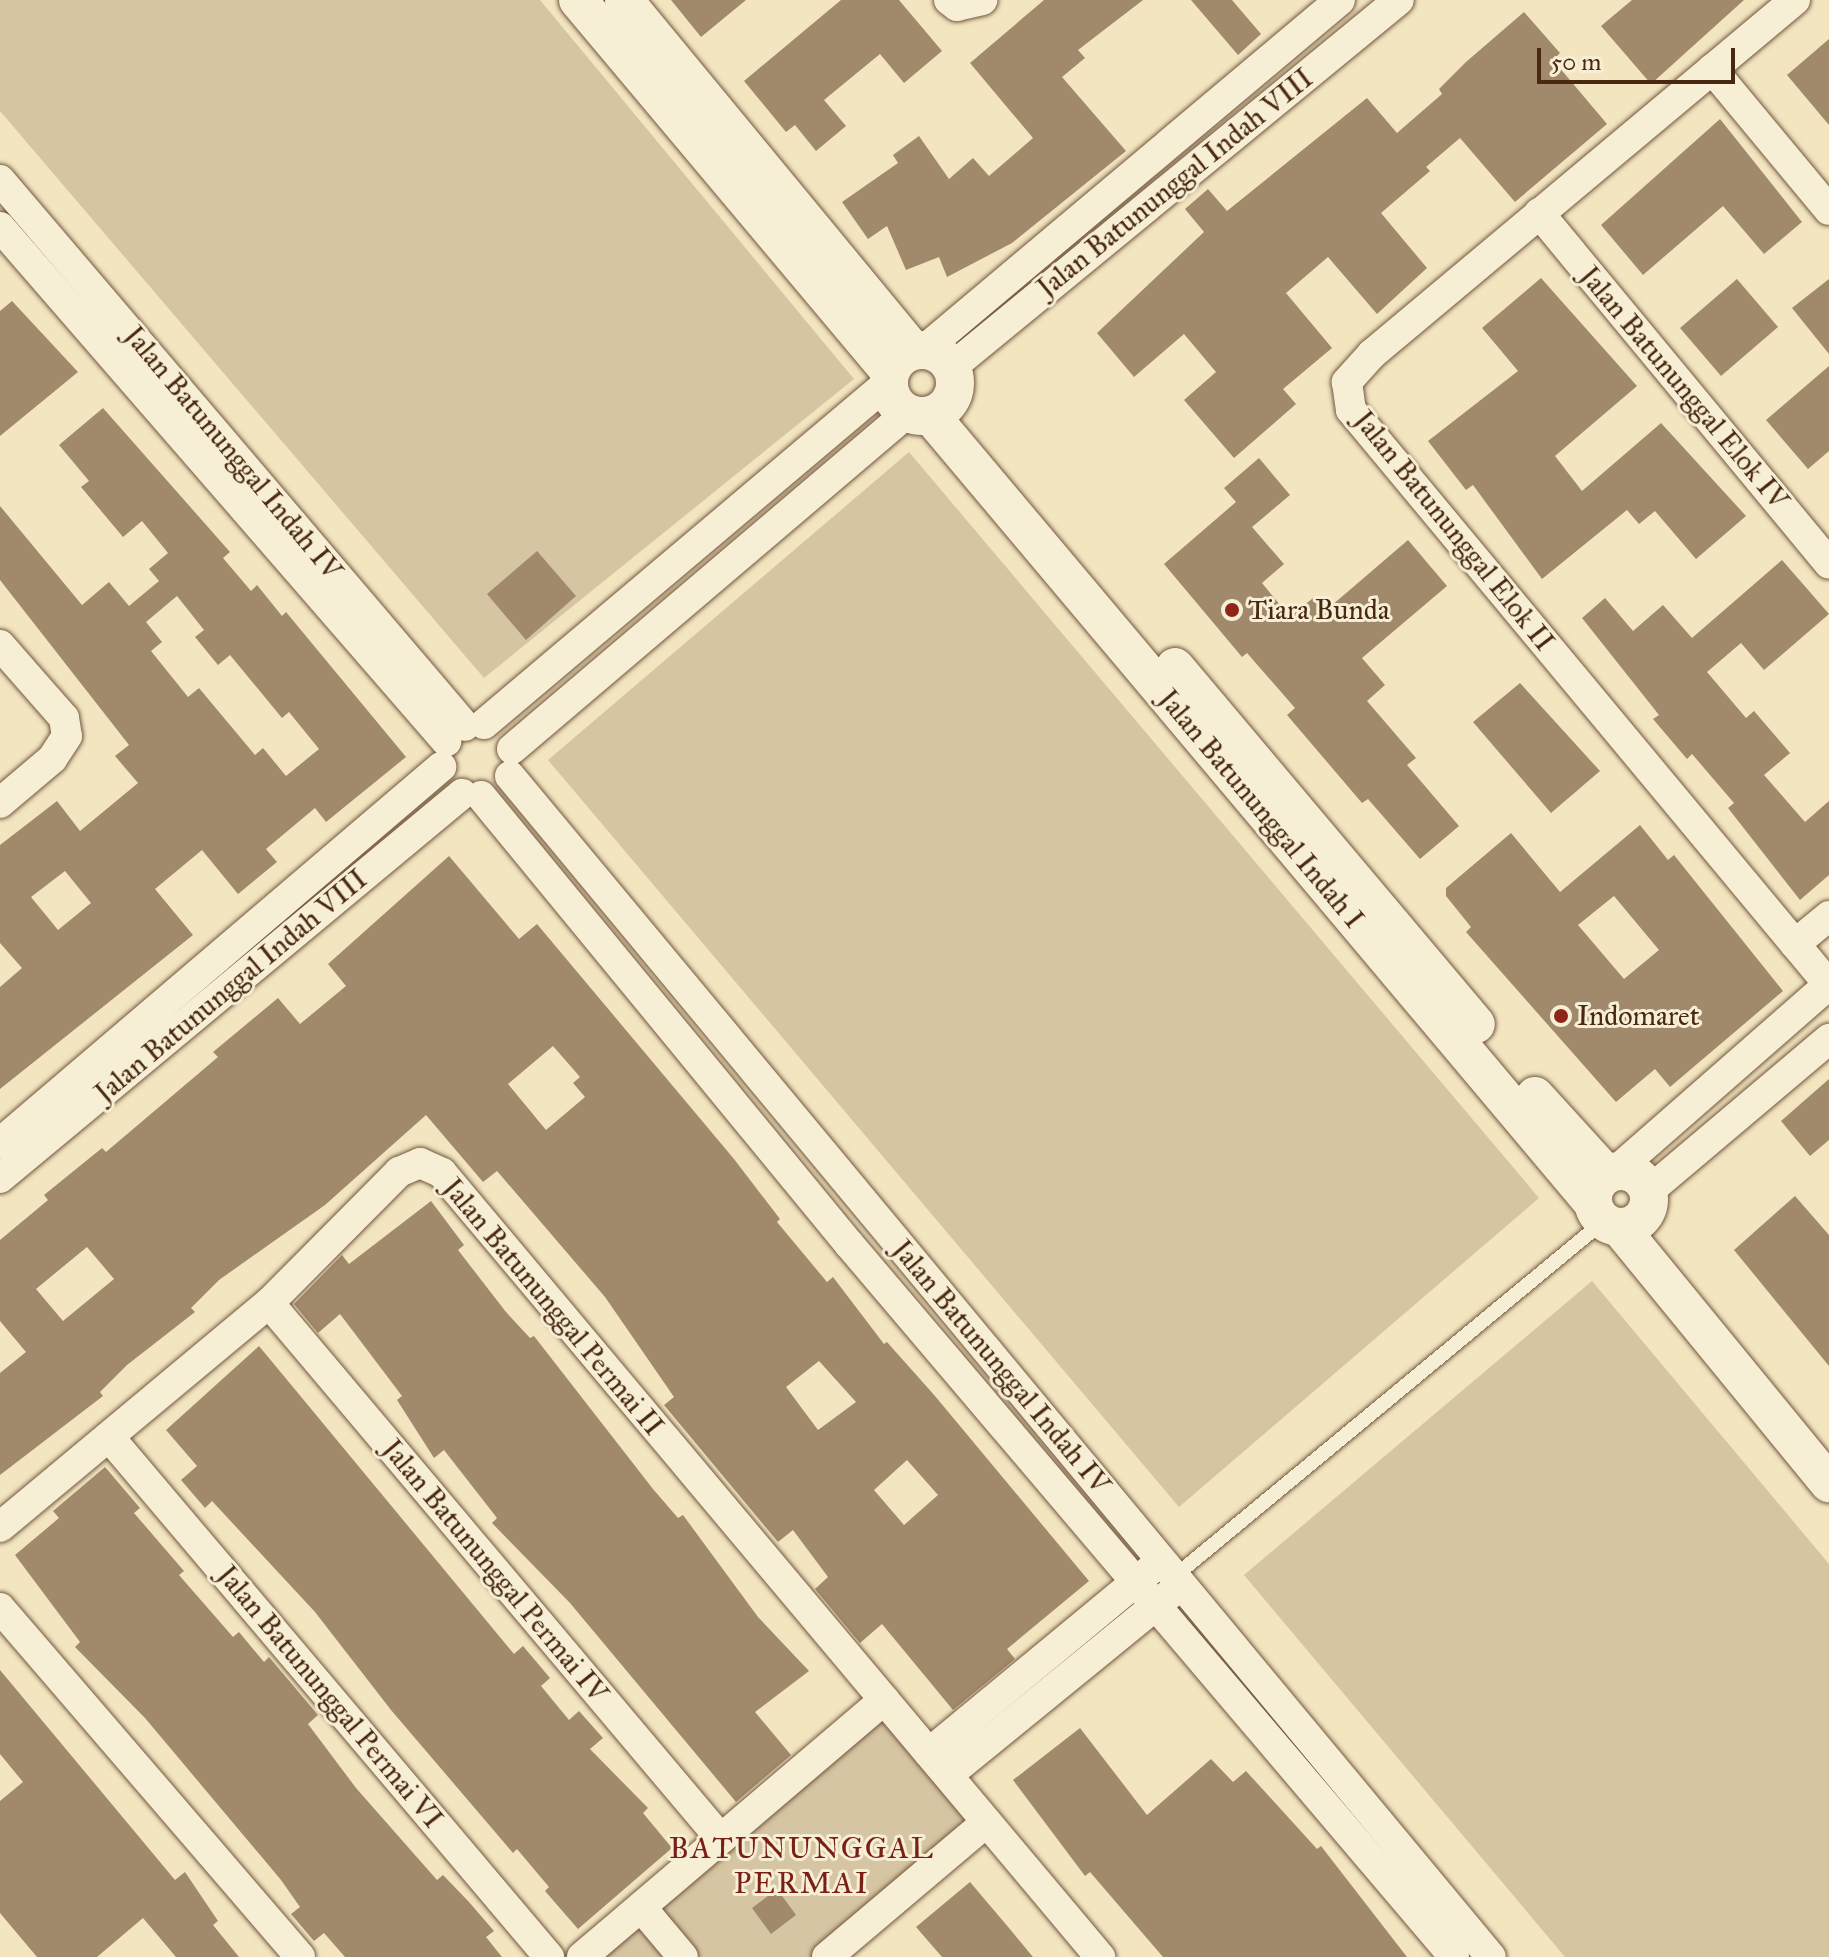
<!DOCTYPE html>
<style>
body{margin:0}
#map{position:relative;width:1829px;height:1957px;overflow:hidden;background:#f2e5c0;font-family:"IM FELL Great Primer",serif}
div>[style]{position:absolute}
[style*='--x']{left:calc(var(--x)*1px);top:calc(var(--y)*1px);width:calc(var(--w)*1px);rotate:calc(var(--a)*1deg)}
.green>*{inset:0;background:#d5c5a2}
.building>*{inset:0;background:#a18a6c}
.roads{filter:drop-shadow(0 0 2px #73573e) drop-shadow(0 0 2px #73573e)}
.service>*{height:14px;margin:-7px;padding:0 7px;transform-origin:7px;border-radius:7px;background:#f7eed6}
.minor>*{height:30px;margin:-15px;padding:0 15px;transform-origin:15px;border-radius:15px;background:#f7eed6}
.tertiary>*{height:38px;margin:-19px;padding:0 19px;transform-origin:19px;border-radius:19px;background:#f7eed6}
.tertiary>.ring{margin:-19px;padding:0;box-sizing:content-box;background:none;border:38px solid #f7eed6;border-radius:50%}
.dots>*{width:22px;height:22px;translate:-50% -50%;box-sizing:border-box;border:4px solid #f7eed6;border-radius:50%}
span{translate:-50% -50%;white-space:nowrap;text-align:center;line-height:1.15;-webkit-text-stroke:6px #f7eed6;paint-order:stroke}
.street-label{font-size:28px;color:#492812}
.poi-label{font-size:28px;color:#492812}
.left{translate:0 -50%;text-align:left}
.neighbourhood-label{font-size:30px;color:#7a1f14;letter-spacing:2px}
.scale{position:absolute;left:1537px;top:48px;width:198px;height:36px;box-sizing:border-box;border:4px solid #492812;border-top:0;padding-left:10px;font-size:24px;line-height:28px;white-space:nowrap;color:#492812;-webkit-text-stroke:6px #f7eed6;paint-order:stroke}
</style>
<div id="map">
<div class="green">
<div style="clip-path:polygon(0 0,540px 0,854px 379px,484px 678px,0 111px)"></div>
<div style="clip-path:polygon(909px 452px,1539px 1198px,1179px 1507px,548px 760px)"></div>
<div style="clip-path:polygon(1592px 1281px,1829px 1564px,1829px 1957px,1565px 1957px,1244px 1575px)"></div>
<div style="clip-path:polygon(884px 1706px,983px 1823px,822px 1957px,591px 1957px)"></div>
</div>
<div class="building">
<div style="clip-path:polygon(671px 0,746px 0,701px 37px)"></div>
<div style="clip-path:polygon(841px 0,899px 0,942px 51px,904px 83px,880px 54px,824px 100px,846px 126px,816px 151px,795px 125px,786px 132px,744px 81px)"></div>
<div style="clip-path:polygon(1044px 0,1143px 0,1078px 50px,1085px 58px,1062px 77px,1126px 151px,1012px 243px,947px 277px,939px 257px,906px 270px,887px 226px,868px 239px,842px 202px,898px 163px,893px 155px,919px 136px,949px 179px,973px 158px,989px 176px,1033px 138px,970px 63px)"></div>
<div style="clip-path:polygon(1191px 0,1232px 0,1261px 34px,1238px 55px)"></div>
<div style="clip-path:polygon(1632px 0,1744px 0,1651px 84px,1601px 26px)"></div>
<div style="clip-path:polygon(1524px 12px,1560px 53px,1553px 60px,1607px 124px,1515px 202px,1460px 138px,1426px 167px,1430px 171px,1381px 213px,1427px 268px,1377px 314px,1328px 257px,1286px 293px,1332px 348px,1283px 389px,1296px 404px,1234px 458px,1184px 400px,1216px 372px,1184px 334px,1134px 377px,1097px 333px,1204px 232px,1185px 209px,1208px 189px,1227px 211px,1367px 98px,1397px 133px,1442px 94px,1439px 89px,1466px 62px)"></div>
<div style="clip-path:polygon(1829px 39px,1829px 125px,1787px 75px)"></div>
<div style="clip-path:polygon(1720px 119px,1802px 222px,1764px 254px,1723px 206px,1643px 275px,1601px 225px)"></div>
<div style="clip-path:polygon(1541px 278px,1637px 386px,1555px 456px,1582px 491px,1661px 423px,1746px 516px,1696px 559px,1655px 511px,1639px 524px,1627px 510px,1542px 579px,1473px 485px,1466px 490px,1428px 441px,1518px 371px,1482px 328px)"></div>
<div style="clip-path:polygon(1737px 279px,1778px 327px,1721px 376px,1680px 328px)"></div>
<div style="clip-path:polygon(1829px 279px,1829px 354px,1792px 308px)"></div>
<div style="clip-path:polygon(12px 301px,78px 372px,0 436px,0 311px)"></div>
<div style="clip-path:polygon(1829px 366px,1829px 451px,1808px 469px,1766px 420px)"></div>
<div style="clip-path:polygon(evenodd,103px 408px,230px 552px,223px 558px,251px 591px,257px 585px,282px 616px,286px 612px,406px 757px,326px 822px,315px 808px,266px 849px,277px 862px,238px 894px,202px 850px,155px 889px,193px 935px,0 1089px,0 987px,22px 968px,0 943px,0 845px,57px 801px,80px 831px,138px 783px,115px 756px,129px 745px,0 580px,0 506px,82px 605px,109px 582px,129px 606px,159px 581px,149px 569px,168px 553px,142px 521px,123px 537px,81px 487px,89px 481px,59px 445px,103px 408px,177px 596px,204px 630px,195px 637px,218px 665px,230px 655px,282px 718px,289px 712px,319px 749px,286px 776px,263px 748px,255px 755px,199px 688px,188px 697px,151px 651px,162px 642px,146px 622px,177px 596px,103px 408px,65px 871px,91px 903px,58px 930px,31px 897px,65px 871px)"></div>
<div style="clip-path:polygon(1259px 458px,1290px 495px,1252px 527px,1284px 564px,1262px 583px,1290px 617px,1313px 598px,1324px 612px,1408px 540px,1447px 586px,1362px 658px,1385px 685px,1367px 701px,1416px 758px,1407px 765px,1459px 826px,1420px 859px,1368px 799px,1362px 803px,1287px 715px,1295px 708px,1247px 653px,1242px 657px,1164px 564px,1236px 502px,1224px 488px)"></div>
<div style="clip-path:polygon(537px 551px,576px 596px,526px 640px,487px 594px)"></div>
<div style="clip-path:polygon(1782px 560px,1829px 614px,1764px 670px,1741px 643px,1707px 672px,1746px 718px,1754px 711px,1790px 753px,1764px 775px,1805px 822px,1829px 801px,1829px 875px,1800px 900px,1728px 808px,1734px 803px,1692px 754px,1687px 759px,1653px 719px,1659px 715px,1582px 618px,1605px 598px,1633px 631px,1663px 605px,1692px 638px)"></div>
<div style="clip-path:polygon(1520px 683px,1600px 771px,1551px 813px,1473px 722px)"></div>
<div style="clip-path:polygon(evenodd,1640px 825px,1668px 860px,1674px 855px,1783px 991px,1670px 1087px,1655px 1069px,1616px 1102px,1466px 932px,1471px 927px,1446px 896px,1446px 888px,1511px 833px,1560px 892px,1640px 825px,1614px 896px,1659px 950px,1624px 979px,1578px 925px,1614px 896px)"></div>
<div style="clip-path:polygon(evenodd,449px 856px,519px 939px,537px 924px,734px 1159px,780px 1219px,777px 1222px,827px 1282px,833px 1277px,884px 1344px,887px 1342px,935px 1396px,1089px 1581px,1007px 1649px,1015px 1659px,953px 1710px,882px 1624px,860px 1643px,815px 1589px,828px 1577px,793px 1530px,778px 1542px,664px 1405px,674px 1397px,605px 1297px,497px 1171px,483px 1182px,426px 1115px,325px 1205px,219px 1280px,191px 1308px,195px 1312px,127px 1365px,100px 1392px,103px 1396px,0 1475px,0 1373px,26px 1352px,0 1321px,0 1240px,48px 1200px,44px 1195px,102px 1148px,106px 1152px,218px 1057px,213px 1052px,278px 998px,300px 1024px,346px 986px,328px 964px,449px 856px,553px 1046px,580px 1077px,573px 1083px,585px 1097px,546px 1130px,508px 1084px,553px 1046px,449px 856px,87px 1247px,114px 1279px,63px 1321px,36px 1289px,87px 1247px,449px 856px,819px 1361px,856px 1402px,818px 1430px,786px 1387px,819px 1361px,449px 856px,907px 1460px,938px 1495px,904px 1525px,874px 1490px,907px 1460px)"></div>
<div style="clip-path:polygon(1829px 1079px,1829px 1140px,1810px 1156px,1781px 1121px)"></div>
<div style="clip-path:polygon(1795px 1196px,1829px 1235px,1829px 1366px,1734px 1250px)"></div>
<div style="clip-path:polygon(431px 1201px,464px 1245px,458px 1250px,506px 1312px,530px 1338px,534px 1336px,653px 1489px,678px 1518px,683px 1515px,758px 1617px,809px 1671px,755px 1712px,791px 1755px,736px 1802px,570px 1603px,492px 1523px,497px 1518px,444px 1450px,434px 1458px,397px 1400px,402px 1396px,340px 1314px,318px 1333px,294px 1304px,342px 1255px,349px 1264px)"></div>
<div style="clip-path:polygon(259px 1346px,514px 1654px,523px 1646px,550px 1678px,541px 1686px,569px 1720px,579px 1711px,603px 1738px,590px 1749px,648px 1808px,643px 1813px,672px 1848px,578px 1929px,545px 1891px,549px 1887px,517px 1849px,513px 1853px,391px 1710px,315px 1612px,212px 1501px,205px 1508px,181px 1480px,197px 1466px,166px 1430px)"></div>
<div style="clip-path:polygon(105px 1467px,140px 1508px,134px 1513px,184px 1571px,179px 1575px,233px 1637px,239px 1632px,264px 1662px,269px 1657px,318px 1715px,308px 1724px,356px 1788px,437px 1880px,443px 1875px,469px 1902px,494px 1931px,486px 1937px,502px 1957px,345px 1957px,324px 1933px,314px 1941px,291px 1914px,300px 1907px,281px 1880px,145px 1718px,75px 1647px,80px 1642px,15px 1555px,59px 1518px,53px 1511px)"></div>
<div style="clip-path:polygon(0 1670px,175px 1880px,185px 1872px,218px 1921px,213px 1925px,239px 1957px,176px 1957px,143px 1918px,97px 1957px,37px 1957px,0 1913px,0 1801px,23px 1782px,0 1754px)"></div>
<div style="clip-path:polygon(1080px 1728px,1147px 1815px,1211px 1759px,1233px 1782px,1246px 1771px,1317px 1849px,1321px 1846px,1407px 1957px,1163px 1957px,1090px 1872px,1085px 1876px,1013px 1780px)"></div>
<div style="clip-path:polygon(970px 1882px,1009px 1928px,1033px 1957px,942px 1957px,916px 1927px)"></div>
<div style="clip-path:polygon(777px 1889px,796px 1915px,771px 1934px,752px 1908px)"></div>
</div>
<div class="roads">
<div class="service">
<div style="--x:1175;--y:1576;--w:557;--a:-39.61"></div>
</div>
<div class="minor">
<div style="--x:949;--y:0;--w:10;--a:37"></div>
<div style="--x:957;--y:6;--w:26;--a:-13"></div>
<div style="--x:1795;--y:0;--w:552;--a:140.07"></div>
<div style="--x:1372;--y:354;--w:38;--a:132"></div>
<div style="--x:1347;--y:382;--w:28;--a:82"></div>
<div style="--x:1351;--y:410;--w:694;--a:50.26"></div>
<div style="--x:1712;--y:69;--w:183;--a:50.3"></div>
<div style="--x:0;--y:180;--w:717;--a:49.58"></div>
<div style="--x:1539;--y:213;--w:455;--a:50.4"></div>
<div style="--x:0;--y:227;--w:681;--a:49.05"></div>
<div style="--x:925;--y:349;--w:542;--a:-40.06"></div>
<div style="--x:952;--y:367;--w:578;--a:-39.39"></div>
<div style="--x:0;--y:645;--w:97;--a:48.8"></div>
<div style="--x:64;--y:718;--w:18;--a:81"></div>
<div style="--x:67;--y:736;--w:27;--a:123"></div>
<div style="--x:52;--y:759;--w:68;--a:139.8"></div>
<div style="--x:484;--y:724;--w:529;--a:-40.17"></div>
<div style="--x:512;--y:749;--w:517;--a:-40.37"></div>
<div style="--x:510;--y:776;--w:1535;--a:50.29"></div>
<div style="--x:481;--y:796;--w:580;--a:50.6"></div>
<div style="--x:849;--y:1244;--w:935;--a:49.68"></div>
<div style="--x:1829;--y:916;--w:44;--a:140.5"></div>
<div style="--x:1795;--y:944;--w:53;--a:50.3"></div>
<div style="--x:0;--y:1143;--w:580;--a:-40.45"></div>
<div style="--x:1618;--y:1169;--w:281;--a:-41.2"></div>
<div style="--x:0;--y:1178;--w:601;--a:-39.73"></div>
<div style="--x:1649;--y:1191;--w:236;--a:-40.2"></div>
<div style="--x:269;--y:1303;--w:701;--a:49.86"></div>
<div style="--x:110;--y:1438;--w:680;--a:49.77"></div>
<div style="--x:0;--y:1527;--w:350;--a:-39.8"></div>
<div style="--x:269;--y:1303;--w:185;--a:-45.2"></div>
<div style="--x:399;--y:1172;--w:23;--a:-23"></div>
<div style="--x:420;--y:1163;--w:24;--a:24"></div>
<div style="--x:442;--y:1173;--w:1024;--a:49.99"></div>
<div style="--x:0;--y:1608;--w:460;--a:49.3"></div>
<div style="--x:929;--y:1753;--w:291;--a:-39.6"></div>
<div style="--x:948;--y:1775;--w:288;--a:-39.2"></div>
<div style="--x:641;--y:1907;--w:65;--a:50"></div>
<div style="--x:582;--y:1957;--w:397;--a:-40.4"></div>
<div style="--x:827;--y:1957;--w:209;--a:-40.2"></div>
</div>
<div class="tertiary">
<div style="--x:578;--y:0;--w:486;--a:50"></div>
<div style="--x:624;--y:0;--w:454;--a:50.5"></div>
<div class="ring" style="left:889px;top:350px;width:28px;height:28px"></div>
<div style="--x:931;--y:416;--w:1027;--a:49.94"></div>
<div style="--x:1175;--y:667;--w:467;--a:49.9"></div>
<div style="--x:1535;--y:1096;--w:105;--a:47.7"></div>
<div class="ring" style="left:1593px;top:1171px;width:18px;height:18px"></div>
<div style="--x:1620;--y:1228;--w:330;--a:50.7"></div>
</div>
</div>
<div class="dots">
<div style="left:1232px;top:610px;background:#8f2418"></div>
<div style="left:1561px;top:1016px;background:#8f2418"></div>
</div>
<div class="street-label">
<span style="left:1175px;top:183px;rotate:-39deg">Jalan Batununggal Indah VIII</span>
<span style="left:1684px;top:388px;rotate:50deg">Jalan Batununggal Elok IV</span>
<span style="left:233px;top:453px;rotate:50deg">Jalan Batununggal Indah IV</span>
<span style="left:1454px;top:531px;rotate:51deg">Jalan Batununggal Elok II</span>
<span style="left:1261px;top:809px;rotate:50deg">Jalan Batununggal Indah I</span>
<span style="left:231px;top:986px;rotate:-40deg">Jalan Batununggal Indah VIII</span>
<span style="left:553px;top:1307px;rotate:50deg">Jalan Batununggal Permai II</span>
<span style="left:1001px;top:1367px;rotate:50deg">Jalan Batununggal Indah IV</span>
<span style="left:495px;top:1571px;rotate:50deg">Jalan Batununggal Permai IV</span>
<span style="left:330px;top:1697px;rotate:50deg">Jalan Batununggal Permai VI</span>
</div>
<div class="poi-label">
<span class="left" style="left:1248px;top:610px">Tiara Bunda</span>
<span class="left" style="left:1577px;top:1016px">Indomaret</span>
</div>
<div class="neighbourhood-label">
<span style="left:802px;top:1865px">BATUNUNGGAL<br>PERMAI</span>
</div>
<div class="scale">50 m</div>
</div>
